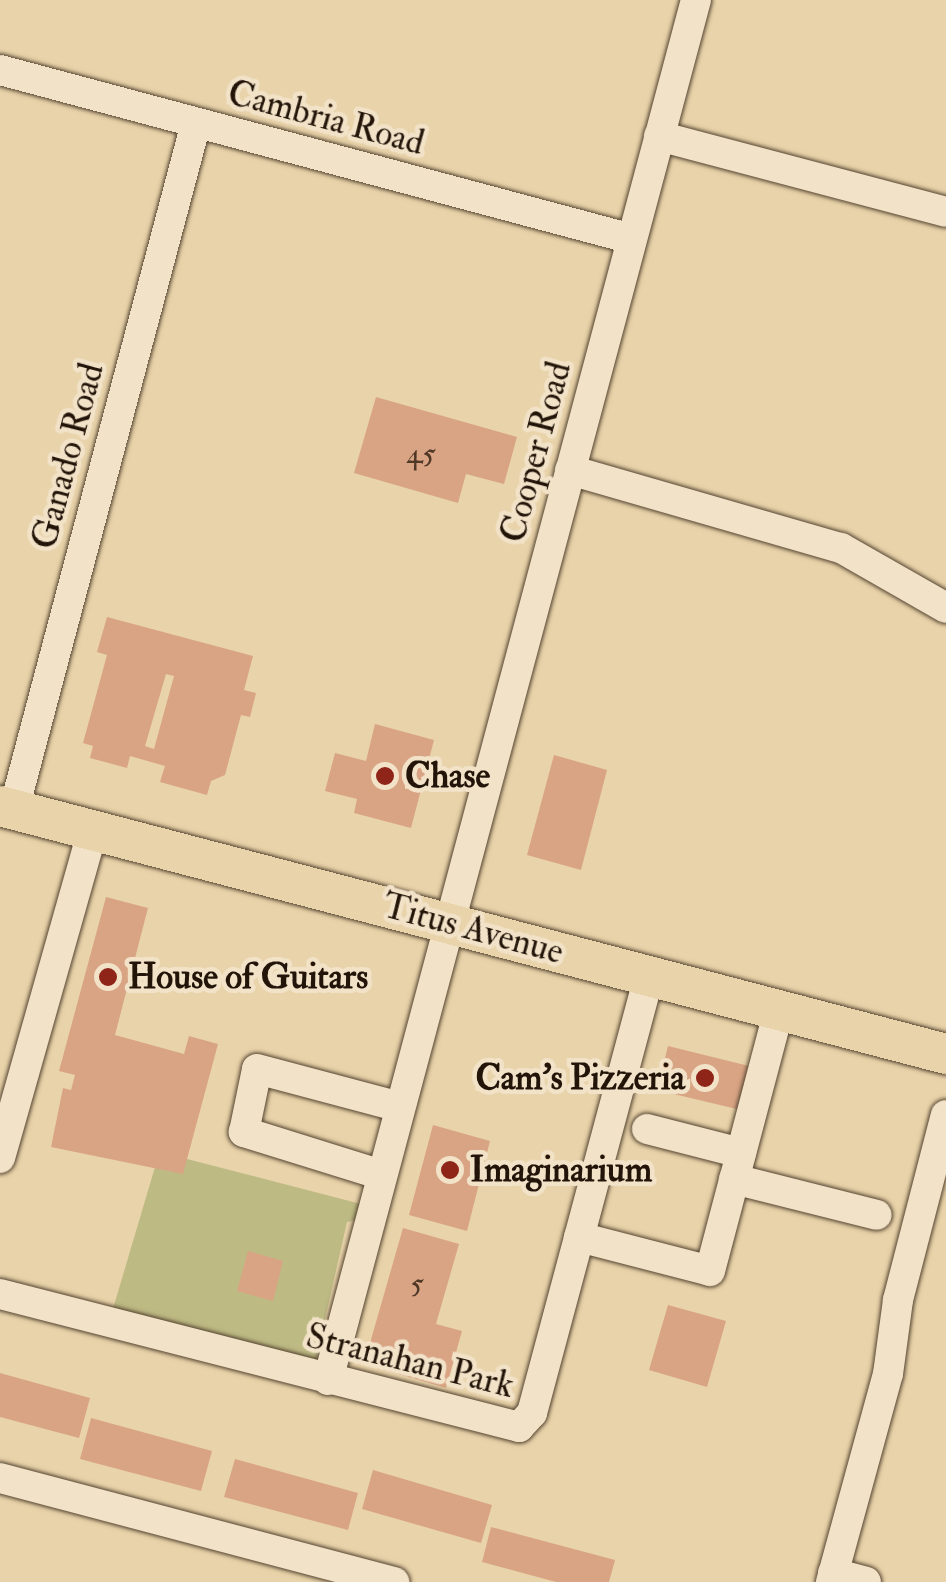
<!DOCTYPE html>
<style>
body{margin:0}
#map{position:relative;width:946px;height:1582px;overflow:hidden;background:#e9d3aa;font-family:"IM FELL Double Pica",serif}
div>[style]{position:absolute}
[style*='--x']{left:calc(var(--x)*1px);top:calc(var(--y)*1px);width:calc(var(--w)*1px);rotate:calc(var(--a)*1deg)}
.green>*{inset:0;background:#beba84}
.building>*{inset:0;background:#d9a484}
.roads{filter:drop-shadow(0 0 2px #544430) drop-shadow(0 0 2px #544430)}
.minor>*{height:30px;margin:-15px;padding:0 15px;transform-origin:15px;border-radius:15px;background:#f1e2c8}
.major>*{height:40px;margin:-20px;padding:0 20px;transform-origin:20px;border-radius:20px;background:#e9d3aa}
.dots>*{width:28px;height:28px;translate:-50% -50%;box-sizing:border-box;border:5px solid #f1e2c8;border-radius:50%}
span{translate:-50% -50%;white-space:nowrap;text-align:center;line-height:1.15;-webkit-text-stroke:9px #f1e2c8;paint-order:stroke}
.number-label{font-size:30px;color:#503827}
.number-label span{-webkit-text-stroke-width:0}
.street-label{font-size:35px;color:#221408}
.poi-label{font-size:35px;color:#221408;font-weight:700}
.left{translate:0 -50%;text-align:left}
.right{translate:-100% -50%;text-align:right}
</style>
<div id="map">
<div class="green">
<div style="clip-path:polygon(187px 1159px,361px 1204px,357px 1220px,347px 1222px,316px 1359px,112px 1312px,155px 1167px)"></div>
</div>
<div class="building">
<div style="clip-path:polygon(376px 397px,517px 437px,504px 484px,466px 474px,458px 503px,354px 473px)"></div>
<div style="clip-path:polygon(evenodd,107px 617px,253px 656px,244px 690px,256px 693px,250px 717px,241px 715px,225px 775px,211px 781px,207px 795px,160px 782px,165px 766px,130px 756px,127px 768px,90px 758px,93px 746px,83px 743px,107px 655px,97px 652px,107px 617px,166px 674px,174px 676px,154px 749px,145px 746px,166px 674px)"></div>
<div style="clip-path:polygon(375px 724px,434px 740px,411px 828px,354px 813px,357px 799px,325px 791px,335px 753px,366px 761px)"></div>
<div style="clip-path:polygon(554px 755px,607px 770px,581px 870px,527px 855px)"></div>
<div style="clip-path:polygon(106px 897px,148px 908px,115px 1035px,184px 1054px,189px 1036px,218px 1044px,183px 1174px,51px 1147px,63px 1088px,71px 1090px,75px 1075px,59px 1071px)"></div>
<div style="clip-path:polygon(668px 1046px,753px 1067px,741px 1110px,657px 1090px)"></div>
<div style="clip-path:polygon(433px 1125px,490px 1141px,467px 1231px,409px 1215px)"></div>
<div style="clip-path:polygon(403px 1228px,459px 1244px,436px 1324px,462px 1331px,446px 1388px,364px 1364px)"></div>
<div style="clip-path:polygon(248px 1251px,283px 1261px,273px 1301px,237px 1291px)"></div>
<div style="clip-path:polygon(668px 1305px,726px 1321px,707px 1387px,649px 1370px)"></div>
<div style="clip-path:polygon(0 1373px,90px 1398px,79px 1438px,0 1417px)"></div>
<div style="clip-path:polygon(91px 1418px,212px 1451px,201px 1491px,80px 1459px)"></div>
<div style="clip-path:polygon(235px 1459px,358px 1493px,348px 1530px,224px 1497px)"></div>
<div style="clip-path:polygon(373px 1470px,492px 1505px,481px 1543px,362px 1509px)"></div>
<div style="clip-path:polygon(491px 1527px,615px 1560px,609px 1582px,556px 1582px,482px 1562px)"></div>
</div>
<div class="roads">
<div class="minor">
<div style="--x:0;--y:70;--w:654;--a:14.97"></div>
<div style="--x:659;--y:136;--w:297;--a:14.8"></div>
<div style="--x:570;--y:470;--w:282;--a:16.1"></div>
<div style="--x:841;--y:548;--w:121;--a:29.7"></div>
<div style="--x:14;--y:809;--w:710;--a:-75.14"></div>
<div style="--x:647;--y:1129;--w:97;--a:14.3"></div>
<div style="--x:0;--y:1158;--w:341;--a:-74.2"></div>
<div style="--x:382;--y:1175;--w:145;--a:-162.7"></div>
<div style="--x:244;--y:1132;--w:64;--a:-78.3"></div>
<div style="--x:257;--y:1069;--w:148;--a:14.9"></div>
<div style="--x:734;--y:1179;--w:147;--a:14.1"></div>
<div style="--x:579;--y:1237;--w:135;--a:14.5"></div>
<div style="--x:710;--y:1271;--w:270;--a:-75.2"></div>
<div style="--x:0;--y:1294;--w:536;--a:14.37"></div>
<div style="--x:519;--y:1427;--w:19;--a:-47"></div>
<div style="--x:532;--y:1413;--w:453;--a:-75"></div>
<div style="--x:328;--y:1380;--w:1428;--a:-75.07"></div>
<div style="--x:0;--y:1478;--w:408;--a:14.8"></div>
<div style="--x:833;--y:1573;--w:34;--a:15"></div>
<div style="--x:831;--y:1582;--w:216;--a:-74.7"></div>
<div style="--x:888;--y:1374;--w:75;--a:-82.3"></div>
<div style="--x:898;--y:1300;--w:191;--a:-75.5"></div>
</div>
<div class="major">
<div style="--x:0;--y:806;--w:978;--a:14.69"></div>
</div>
</div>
<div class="dots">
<div style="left:385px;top:776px;background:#8f2418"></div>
<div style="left:108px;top:977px;background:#8f2418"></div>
<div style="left:705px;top:1078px;background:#8f2418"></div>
<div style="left:450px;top:1170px;background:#8f2418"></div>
</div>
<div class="number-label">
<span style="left:421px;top:454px">45</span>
<span style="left:417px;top:1284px">5</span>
</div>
<div class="street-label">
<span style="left:326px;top:118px;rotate:15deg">Cambria Road</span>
<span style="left:536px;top:452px;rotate:-75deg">Cooper Road</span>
<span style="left:68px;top:456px;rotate:-75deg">Ganado Road</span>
<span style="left:473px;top:929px;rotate:15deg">Titus Avenue</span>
<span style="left:410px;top:1361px;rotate:14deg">Stranahan Park</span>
</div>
<div class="poi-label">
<span class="left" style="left:405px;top:776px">Chase</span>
<span class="left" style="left:128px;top:977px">House of Guitars</span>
<span class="right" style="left:685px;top:1078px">Cam's Pizzeria</span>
<span class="left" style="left:470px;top:1170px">Imaginarium</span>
</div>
</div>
